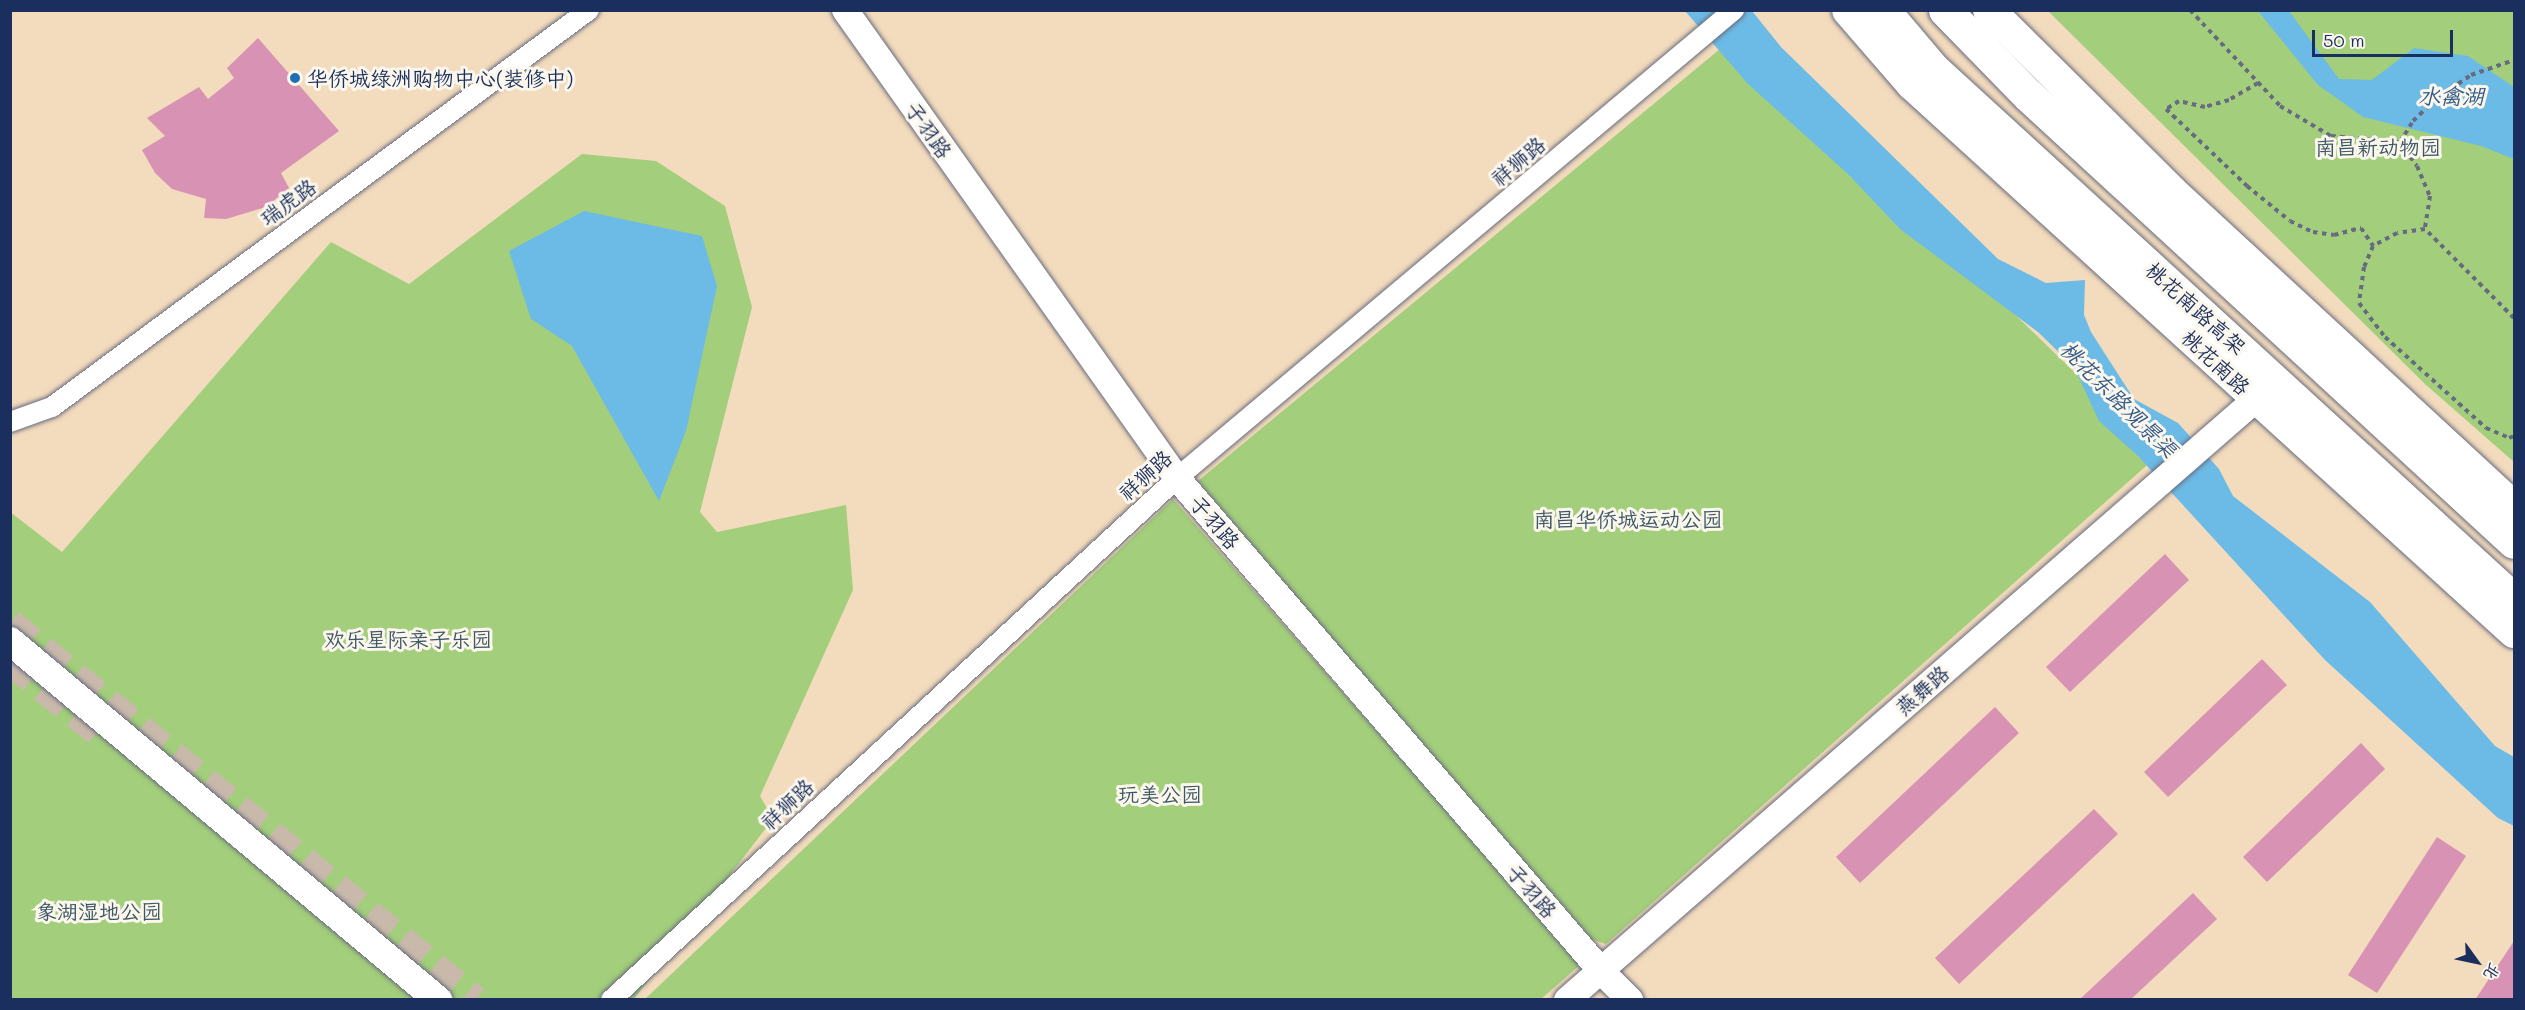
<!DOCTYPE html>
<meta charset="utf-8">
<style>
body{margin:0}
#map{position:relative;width:2525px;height:1010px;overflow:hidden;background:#f3dbbd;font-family:Mali,"LXGW WenKai TC",sans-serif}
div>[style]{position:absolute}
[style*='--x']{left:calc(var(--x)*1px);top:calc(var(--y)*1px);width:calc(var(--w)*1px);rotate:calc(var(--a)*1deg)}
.green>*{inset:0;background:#a3ce7b}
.water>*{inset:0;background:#6cbae6}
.building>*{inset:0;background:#d892b3}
.secondary-tunnel>*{height:28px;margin-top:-14px;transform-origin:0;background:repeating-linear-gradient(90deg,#c8b9aa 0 28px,transparent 0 42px)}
.path>*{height:4px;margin-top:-2px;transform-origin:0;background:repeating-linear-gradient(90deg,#676b7f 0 4.5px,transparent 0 9px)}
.roads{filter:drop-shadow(0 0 2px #676b7f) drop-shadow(0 0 2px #676b7f)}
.minor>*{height:20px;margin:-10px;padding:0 10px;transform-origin:10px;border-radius:10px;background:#fff}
.tertiary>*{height:26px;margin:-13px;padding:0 13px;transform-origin:13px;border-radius:13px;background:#fff}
.secondary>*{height:28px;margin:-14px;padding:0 14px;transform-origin:14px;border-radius:14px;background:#fff}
.primary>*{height:32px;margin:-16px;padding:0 16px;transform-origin:16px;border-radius:16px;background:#fff}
.trunk>*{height:33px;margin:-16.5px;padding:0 16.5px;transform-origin:16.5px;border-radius:16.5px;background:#fff}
.dots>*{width:16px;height:16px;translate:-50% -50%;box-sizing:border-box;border:3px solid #fbf7ec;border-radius:50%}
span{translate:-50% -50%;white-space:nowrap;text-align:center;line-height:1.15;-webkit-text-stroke:6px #fbf7ec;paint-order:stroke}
.poi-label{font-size:21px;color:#1b2f5e}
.left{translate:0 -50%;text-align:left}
.street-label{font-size:21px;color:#1b2f5e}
.park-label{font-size:21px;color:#3d5765}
.water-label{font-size:22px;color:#335987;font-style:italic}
.frame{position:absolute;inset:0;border:12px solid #1b2f5e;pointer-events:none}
.north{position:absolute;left:2447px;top:932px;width:60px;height:60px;-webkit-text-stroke:4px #fbf7ec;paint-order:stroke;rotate:123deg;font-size:16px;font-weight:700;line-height:24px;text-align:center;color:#1b2f5e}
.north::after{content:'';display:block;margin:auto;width:21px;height:27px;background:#1b2f5e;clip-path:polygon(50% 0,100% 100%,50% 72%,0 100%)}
.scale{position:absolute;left:2312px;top:30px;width:141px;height:27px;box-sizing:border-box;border:3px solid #1b2f5e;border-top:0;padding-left:8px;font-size:18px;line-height:21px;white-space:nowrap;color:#1b2f5e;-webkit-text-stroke:4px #fbf7ec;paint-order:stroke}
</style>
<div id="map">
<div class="green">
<div style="clip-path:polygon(2048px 11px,2514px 11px,2514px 462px,2425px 384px)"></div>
<div style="clip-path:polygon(1732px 39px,2110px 407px,2154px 459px,1606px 944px,1581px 936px,1198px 481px)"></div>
<div style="clip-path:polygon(582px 154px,656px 161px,725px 206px,752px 307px,700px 512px,717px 532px,846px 505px,853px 590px,760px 796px,773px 819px,634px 999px,11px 999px,10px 512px,62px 552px,331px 242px,409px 284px)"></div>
<div style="clip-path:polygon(1173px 499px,1581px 964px,1540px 1000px,644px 1000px)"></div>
</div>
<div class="water">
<div style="clip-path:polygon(1685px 11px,1752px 11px,1781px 47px,1998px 259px,2046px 283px,2085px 280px,2084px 315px,2091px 332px,2134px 399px,2178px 423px,2219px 469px,2233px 496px,2370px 602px,2495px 746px,2514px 757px,2514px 826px,2498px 818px,2325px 660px,2138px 456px,2099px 421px,2074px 367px,2038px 332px,1900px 229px,1849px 175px,1748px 84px)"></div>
<div style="clip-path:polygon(2258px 11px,2289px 11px,2339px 79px,2372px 80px,2414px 48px,2468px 56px,2514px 87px,2514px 159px,2481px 146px,2363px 117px,2318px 85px)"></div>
<div style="clip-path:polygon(584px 211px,702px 236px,717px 286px,686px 431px,659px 501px,572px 346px,531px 319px,509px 251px)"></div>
</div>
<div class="building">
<div style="clip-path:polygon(258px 38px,339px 131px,281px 173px,289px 188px,266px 207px,226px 219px,204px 218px,206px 199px,172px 189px,155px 173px,142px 150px,165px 136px,147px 118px,199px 87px,208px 99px,234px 78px,227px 68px)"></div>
<div style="clip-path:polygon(2165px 554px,2189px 580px,2070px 692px,2046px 667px)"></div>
<div style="clip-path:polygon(2262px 659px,2287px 685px,2168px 797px,2144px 772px)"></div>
<div style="clip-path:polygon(1995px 707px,2019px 733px,1860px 883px,1836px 857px)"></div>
<div style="clip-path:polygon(2361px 743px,2385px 769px,2267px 882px,2243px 857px)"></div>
<div style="clip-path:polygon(2094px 809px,2118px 834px,1959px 984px,1935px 958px)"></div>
<div style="clip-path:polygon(2437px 837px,2466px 856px,2377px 993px,2348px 975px)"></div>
<div style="clip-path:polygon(2193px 893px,2217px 919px,2130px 1000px,2079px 1000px)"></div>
<div style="clip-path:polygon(2514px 941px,2514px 1000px,2475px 1000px)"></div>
</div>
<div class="secondary-tunnel">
<div style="--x:10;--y:623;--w:599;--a:38.97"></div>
<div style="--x:10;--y:662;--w:115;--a:38.7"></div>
</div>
<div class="path">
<div style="--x:2190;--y:10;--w:132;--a:46.8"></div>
<div style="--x:2280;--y:106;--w:59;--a:30.5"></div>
<div style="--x:2331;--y:136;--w:69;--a:5"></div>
<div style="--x:2400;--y:142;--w:29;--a:55"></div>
<div style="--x:2417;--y:166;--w:33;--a:67"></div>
<div style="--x:2430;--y:196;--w:33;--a:99"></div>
<div style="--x:2258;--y:83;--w:34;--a:150"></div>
<div style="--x:2229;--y:100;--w:25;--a:164"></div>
<div style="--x:2205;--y:107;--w:27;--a:-167"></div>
<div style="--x:2179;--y:101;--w:15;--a:148"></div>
<div style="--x:2166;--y:109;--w:112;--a:43.5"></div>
<div style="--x:2247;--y:186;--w:55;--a:39.1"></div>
<div style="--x:2290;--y:221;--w:25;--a:26"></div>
<div style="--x:2313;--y:232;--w:21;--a:8"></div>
<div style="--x:2334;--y:235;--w:28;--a:-15"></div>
<div style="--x:2361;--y:228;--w:22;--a:56"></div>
<div style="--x:2400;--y:142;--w:25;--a:-58"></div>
<div style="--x:2413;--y:121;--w:32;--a:-44"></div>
<div style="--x:2436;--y:99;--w:42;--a:-34.4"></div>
<div style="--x:2471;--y:75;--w:46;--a:-19.2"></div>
<div style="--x:2514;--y:318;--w:126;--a:-135"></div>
<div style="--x:2425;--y:229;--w:28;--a:172"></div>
<div style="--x:2397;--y:233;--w:27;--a:152"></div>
<div style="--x:2373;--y:246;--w:23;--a:113"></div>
<div style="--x:2364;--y:267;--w:36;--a:98"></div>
<div style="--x:2359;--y:303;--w:43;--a:52.6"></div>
<div style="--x:2385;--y:337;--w:136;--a:42"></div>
<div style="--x:2486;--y:428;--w:25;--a:23"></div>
<div style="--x:2509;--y:438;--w:5;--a:-22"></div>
</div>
<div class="roads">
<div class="minor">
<div style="--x:10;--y:422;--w:45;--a:-19.7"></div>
<div style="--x:52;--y:407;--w:668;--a:-36.48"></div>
<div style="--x:611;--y:1000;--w:770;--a:-42.68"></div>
<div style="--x:1177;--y:478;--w:728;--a:-40.04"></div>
</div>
<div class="tertiary">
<div style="--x:845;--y:10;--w:574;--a:54.65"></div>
<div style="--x:1177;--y:478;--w:652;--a:49.29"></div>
<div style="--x:1602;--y:972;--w:40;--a:45"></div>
<div style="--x:1567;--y:1000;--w:933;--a:-41.09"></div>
</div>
<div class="secondary">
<div style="--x:10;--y:641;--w:559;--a:39.99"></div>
</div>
<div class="primary">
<div style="--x:1848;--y:10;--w:98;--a:49.1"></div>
<div style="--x:1912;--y:84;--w:814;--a:42.31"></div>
<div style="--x:1989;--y:10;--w:257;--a:44.8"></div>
<div style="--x:2171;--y:191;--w:467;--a:42.7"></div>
</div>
<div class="trunk">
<div style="--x:1883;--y:10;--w:77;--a:49.7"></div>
<div style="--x:1933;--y:69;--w:787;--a:42.43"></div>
<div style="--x:1945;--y:10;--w:119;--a:45.7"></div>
<div style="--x:2028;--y:95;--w:660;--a:42.61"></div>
</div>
</div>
<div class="dots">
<div style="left:295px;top:78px;background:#1f6fb2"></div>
</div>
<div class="poi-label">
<span class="left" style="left:307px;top:78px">华侨城绿洲购物中心(装修中)</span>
</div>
<div class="street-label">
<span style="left:929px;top:130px;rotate:55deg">子羽路</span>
<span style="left:1518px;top:161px;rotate:-40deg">祥狮路</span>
<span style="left:288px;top:202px;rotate:-36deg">瑞虎路</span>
<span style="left:2196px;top:308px;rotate:42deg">桃花南路高架</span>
<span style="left:2216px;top:362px;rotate:43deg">桃花南路</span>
<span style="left:1145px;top:475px;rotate:-42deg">祥狮路</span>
<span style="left:1215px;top:522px;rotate:49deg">子羽路</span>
<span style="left:1922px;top:690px;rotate:-41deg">燕舞路</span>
<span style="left:787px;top:804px;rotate:-43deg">祥狮路</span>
<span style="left:1532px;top:891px;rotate:49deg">子羽路</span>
</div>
<div class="park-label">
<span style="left:2378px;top:147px">南昌新动物园</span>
<span style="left:1628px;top:519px">南昌华侨城运动公园</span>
<span style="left:408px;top:639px">欢乐星际亲子乐园</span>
<span style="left:1160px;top:794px">玩美公园</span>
<span style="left:99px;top:911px">象湖湿地公园</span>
</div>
<div class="water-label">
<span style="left:2451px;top:96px">水禽湖</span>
<span style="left:2119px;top:399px;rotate:45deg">桃花东路观景渠</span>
</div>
<div class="frame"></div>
<div class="north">北</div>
<div class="scale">50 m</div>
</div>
